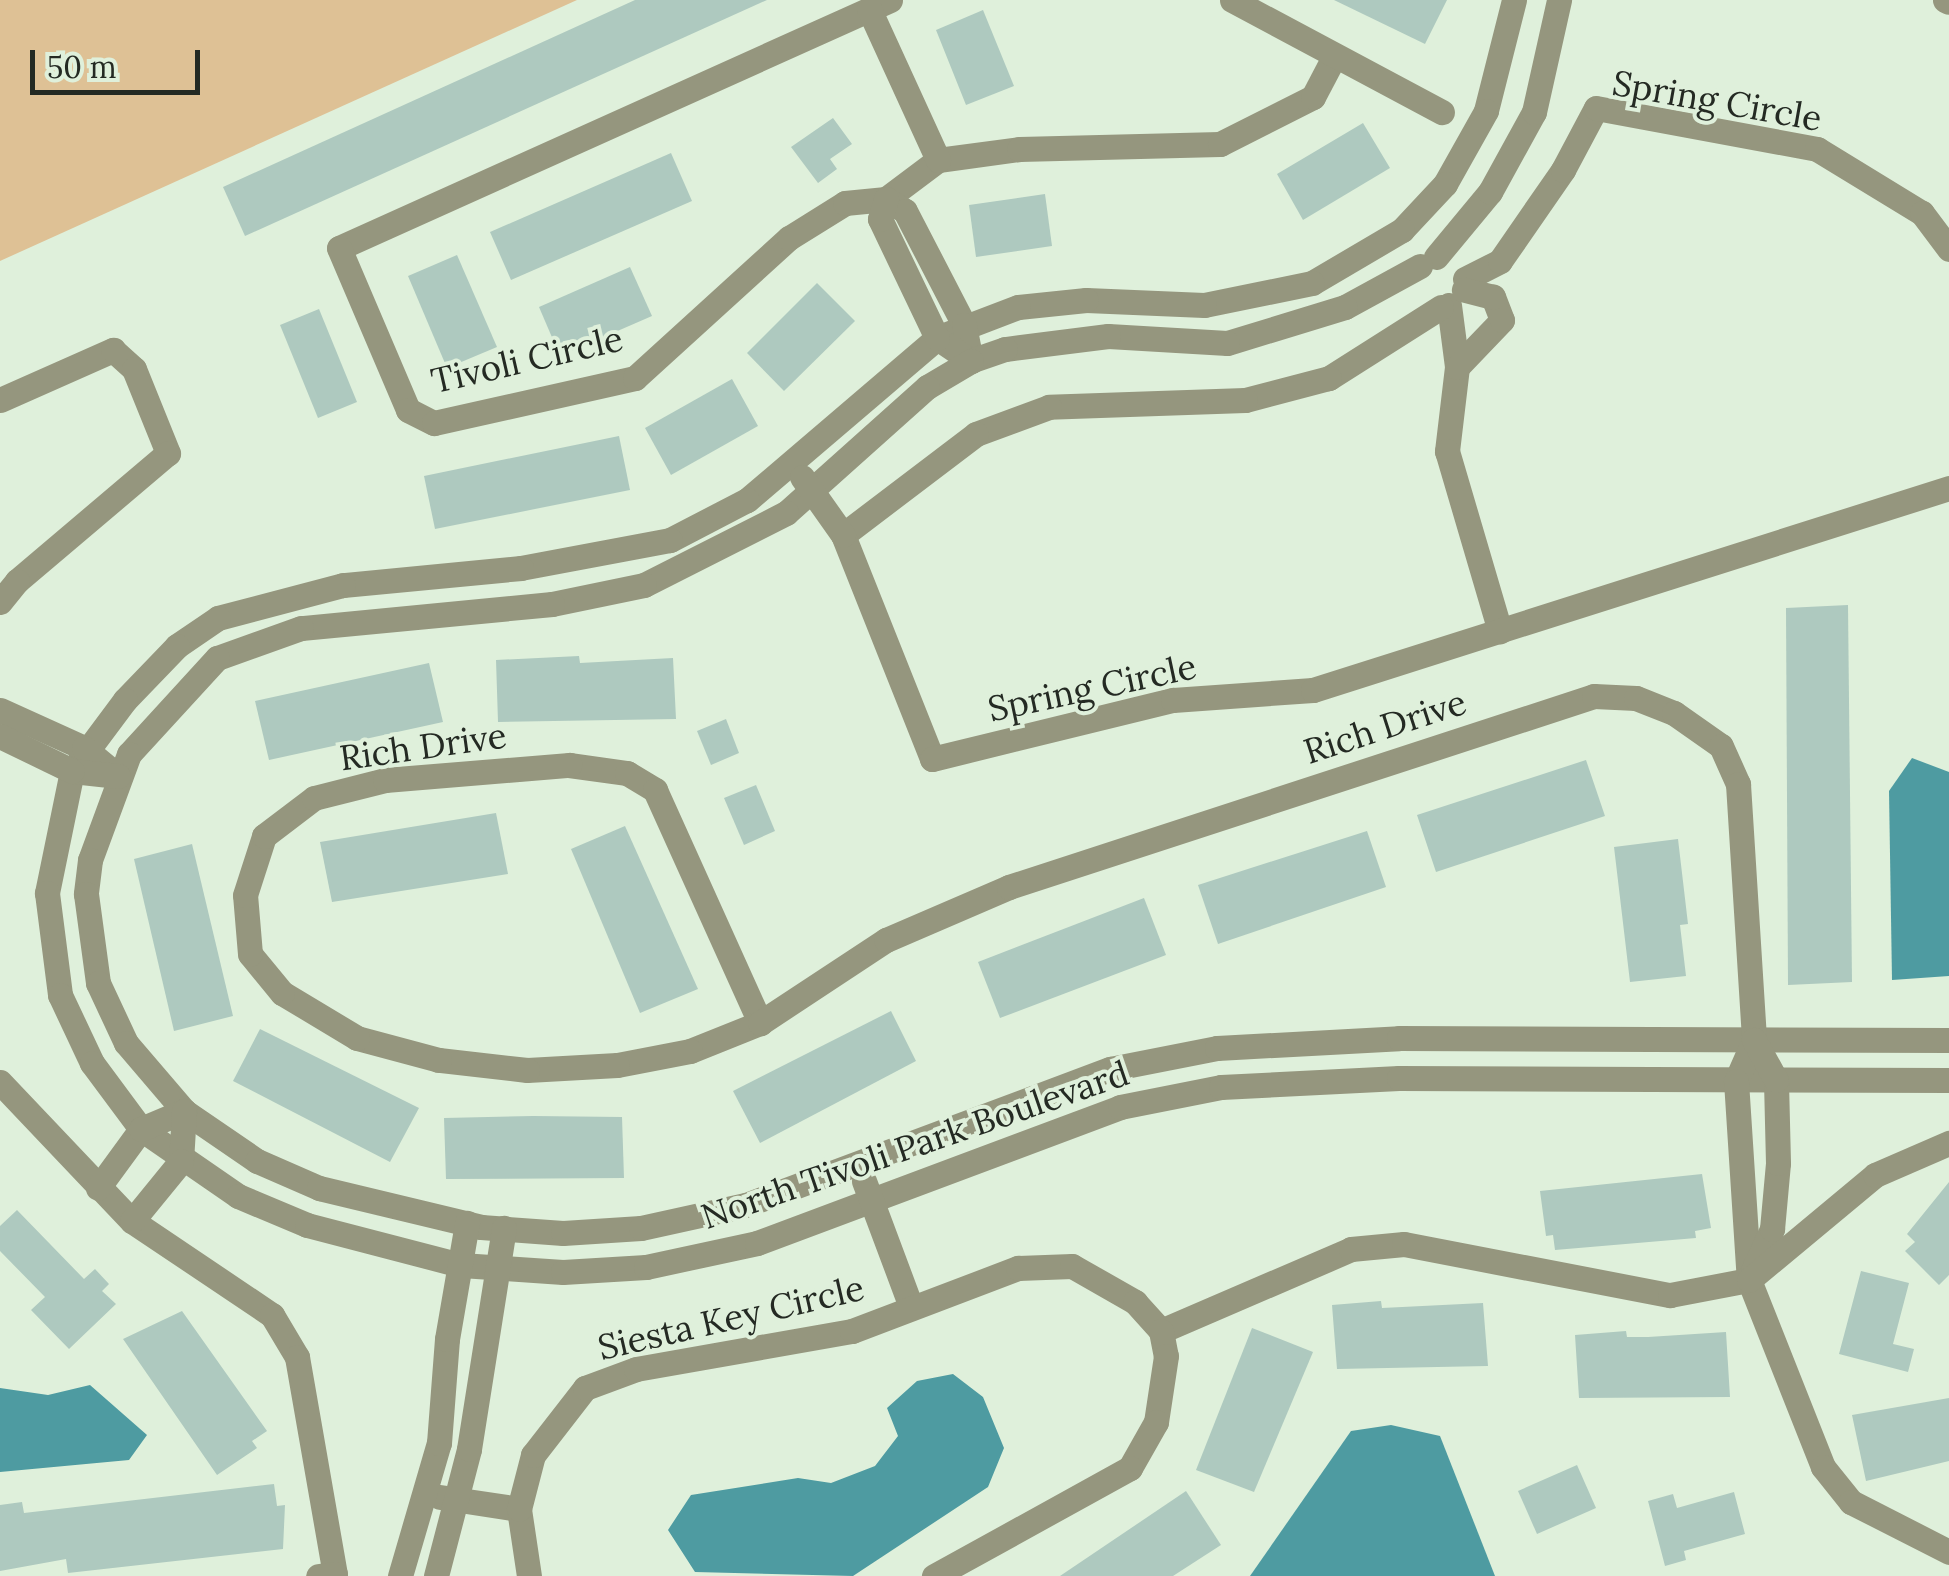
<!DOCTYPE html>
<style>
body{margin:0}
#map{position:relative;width:1949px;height:1576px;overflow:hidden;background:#dff0db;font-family:Lora,serif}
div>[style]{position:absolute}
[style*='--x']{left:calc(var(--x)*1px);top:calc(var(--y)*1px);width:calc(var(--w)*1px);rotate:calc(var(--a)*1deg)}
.green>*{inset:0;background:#dec195}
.water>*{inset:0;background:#4e9ba1}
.building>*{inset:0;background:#aec9bf}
.minor>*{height:25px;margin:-12.5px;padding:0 12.5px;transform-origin:12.5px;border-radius:12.5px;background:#95967e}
span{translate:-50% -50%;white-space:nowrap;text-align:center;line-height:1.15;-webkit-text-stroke:8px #dff0db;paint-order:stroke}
.street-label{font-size:35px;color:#242a23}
.scale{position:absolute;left:30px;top:50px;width:170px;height:45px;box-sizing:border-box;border:5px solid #242a23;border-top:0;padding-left:12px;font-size:30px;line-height:35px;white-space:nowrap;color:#242a23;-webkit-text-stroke:8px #dff0db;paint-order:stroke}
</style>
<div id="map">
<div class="green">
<div style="clip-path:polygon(0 0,577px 0,0 261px)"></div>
</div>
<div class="water">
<div style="clip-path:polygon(1912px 758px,1949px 772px,1949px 976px,1892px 980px,1889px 791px)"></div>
<div style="clip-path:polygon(953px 1374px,983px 1397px,1004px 1448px,988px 1487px,853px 1576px,695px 1572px,668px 1530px,691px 1495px,798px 1478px,831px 1483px,875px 1466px,898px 1436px,887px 1408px,917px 1381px)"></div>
<div style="clip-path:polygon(90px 1385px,147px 1435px,129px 1460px,0 1472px,0 1388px,48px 1395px)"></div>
<div style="clip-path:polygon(1391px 1425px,1440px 1436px,1495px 1576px,1250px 1576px,1351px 1431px)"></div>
</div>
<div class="building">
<div style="clip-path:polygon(635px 0,767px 0,245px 236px,223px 187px)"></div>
<div style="clip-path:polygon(1334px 0,1447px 0,1425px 44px)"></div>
<div style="clip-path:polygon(983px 10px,1014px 86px,966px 105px,936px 30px)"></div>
<div style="clip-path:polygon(833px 118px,852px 144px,830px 159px,837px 169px,818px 183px,791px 147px)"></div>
<div style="clip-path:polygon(1363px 123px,1390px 168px,1303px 220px,1277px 174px)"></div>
<div style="clip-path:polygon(671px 153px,692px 201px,511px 280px,490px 232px)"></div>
<div style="clip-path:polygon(1045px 194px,1052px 246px,976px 257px,969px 205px)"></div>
<div style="clip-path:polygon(457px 255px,497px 347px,447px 368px,408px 276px)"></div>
<div style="clip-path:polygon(630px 267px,652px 316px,560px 356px,539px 307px)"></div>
<div style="clip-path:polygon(817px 283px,855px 321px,784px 391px,747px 353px)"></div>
<div style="clip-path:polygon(319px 309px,357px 402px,318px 418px,280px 325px)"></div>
<div style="clip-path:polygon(732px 379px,758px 426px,671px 475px,645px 428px)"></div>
<div style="clip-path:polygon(619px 436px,630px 490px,435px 529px,424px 476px)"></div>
<div style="clip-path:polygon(1848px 605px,1852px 982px,1788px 985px,1786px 608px)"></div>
<div style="clip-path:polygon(579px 656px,580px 663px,673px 658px,676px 719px,498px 722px,496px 660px)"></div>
<div style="clip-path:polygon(429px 663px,443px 722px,269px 760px,255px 701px)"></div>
<div style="clip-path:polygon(726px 719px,739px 753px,711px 765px,697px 731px)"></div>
<div style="clip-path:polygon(1586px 760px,1605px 816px,1436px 872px,1417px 815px)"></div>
<div style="clip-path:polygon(756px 785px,775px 831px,744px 845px,724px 798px)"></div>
<div style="clip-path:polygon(496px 813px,508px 874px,332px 902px,320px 842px)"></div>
<div style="clip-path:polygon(625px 826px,698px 989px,640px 1013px,571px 849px)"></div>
<div style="clip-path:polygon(1367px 831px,1386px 887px,1218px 944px,1198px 885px)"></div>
<div style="clip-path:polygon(1678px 839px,1688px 924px,1680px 925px,1686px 976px,1630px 982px,1614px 847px)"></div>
<div style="clip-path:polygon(192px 844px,233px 1016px,174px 1031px,134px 859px)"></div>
<div style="clip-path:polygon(1144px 898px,1166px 955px,1000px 1018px,978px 962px)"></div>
<div style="clip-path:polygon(891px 1011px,916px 1061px,760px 1143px,733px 1091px)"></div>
<div style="clip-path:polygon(260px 1029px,419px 1108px,390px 1162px,233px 1081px)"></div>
<div style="clip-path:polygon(533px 1116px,622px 1117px,624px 1178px,446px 1179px,444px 1118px)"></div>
<div style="clip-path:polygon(1702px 1174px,1711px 1228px,1695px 1231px,1696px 1238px,1555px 1250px,1553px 1235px,1546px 1236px,1540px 1191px)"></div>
<div style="clip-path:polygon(1949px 1182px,1949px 1275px,1939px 1285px,1905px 1251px,1915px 1242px,1907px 1234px)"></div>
<div style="clip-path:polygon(17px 1210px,84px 1279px,95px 1269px,109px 1284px,102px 1291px,116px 1304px,69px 1349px,31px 1310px,45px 1297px,0 1251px,0 1226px)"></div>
<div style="clip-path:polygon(1861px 1271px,1909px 1283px,1893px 1344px,1914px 1349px,1908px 1372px,1839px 1354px)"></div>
<div style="clip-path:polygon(1381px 1301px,1382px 1308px,1483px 1303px,1488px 1366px,1337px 1369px,1332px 1305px)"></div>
<div style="clip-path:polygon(182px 1311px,267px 1431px,252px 1441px,257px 1448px,217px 1475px,123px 1339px)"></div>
<div style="clip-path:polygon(1252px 1328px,1313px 1352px,1254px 1492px,1196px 1470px)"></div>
<div style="clip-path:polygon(1626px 1331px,1627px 1337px,1648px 1337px,1726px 1332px,1730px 1397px,1579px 1398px,1575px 1335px)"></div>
<div style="clip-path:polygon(1949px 1398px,1949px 1461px,1866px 1481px,1852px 1415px)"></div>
<div style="clip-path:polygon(1577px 1465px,1596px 1508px,1537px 1534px,1518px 1491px)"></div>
<div style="clip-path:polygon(274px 1484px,277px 1506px,285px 1505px,283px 1549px,68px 1573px,66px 1559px,0 1571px,0 1505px,22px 1502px,24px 1513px)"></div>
<div style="clip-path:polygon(1186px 1491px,1221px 1545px,1173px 1576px,1060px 1576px)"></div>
<div style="clip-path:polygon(1734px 1492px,1745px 1534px,1684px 1551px,1686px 1560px,1665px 1566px,1648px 1501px,1673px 1494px,1677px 1508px)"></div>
</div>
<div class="minor">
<div style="--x:890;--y:0;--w:604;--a:155.77"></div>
<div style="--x:339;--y:248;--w:176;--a:66.9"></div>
<div style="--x:408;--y:410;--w:29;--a:27"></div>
<div style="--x:434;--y:423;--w:206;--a:-12.6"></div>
<div style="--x:635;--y:378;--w:208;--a:-42.3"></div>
<div style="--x:789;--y:238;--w:66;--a:-32"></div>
<div style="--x:845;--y:203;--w:41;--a:-5.6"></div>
<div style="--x:886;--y:199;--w:65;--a:-36.9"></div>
<div style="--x:938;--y:160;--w:82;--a:-7.7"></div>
<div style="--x:1019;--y:149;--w:201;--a:-1.4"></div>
<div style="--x:1220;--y:144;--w:104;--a:-26.8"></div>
<div style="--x:1313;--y:97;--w:45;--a:-62.3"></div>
<div style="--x:1232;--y:0;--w:238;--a:28.1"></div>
<div style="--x:1514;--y:0;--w:114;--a:104.2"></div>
<div style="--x:1486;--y:111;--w:84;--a:119.3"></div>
<div style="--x:1445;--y:184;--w:63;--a:133.1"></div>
<div style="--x:1402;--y:230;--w:104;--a:149.5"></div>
<div style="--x:1312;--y:283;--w:110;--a:168.5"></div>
<div style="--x:1204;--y:305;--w:118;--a:-177.6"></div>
<div style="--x:1086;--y:300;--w:68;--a:174.1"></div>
<div style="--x:1018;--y:307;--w:87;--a:159.1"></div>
<div style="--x:937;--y:338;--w:250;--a:139.5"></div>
<div style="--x:747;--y:500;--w:87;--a:152.5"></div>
<div style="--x:670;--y:540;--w:152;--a:169.4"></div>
<div style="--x:521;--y:568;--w:179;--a:174.5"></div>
<div style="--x:343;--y:585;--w:129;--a:165.2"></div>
<div style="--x:218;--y:618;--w:50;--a:145.7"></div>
<div style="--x:177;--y:646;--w:75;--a:133.9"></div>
<div style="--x:125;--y:700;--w:89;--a:126.7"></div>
<div style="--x:72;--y:771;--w:125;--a:101.6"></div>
<div style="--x:47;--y:893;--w:103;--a:82.7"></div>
<div style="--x:60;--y:995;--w:75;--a:64.8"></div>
<div style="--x:92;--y:1063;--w:82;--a:53.4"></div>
<div style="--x:141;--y:1129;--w:118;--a:34.6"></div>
<div style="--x:238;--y:1196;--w:75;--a:22.8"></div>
<div style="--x:307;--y:1225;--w:159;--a:14.6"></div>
<div style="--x:461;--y:1265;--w:102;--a:3.9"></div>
<div style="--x:563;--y:1272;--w:83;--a:-3.4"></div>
<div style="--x:646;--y:1267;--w:114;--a:-12.2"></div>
<div style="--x:757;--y:1243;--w:388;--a:-20.5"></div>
<div style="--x:1120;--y:1107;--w:103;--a:-11.2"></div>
<div style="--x:1221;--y:1087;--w:178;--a:-2.9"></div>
<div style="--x:1399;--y:1078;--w:550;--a:0.21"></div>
<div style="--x:1945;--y:0;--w:4;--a:27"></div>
<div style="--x:869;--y:9;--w:166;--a:65.4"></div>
<div style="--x:886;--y:199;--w:22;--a:32"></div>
<div style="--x:905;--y:211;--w:128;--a:62.6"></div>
<div style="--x:964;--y:325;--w:37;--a:79"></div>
<div style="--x:971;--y:361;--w:41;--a:-145.9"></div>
<div style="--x:937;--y:338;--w:132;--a:-115.6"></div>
<div style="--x:880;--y:219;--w:21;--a:-73"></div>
<div style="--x:1436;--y:257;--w:85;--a:-50.3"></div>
<div style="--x:1490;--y:192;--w:91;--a:-61.2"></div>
<div style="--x:1534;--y:112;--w:115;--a:-77.4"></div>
<div style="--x:1420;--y:266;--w:85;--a:151.3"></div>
<div style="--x:1345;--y:307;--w:123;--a:163"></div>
<div style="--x:1227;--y:343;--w:119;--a:-176.6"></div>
<div style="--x:1108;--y:336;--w:104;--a:172.8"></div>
<div style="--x:1005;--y:349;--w:36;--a:161"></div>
<div style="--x:971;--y:361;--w:51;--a:149.4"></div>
<div style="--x:927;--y:387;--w:189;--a:138.2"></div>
<div style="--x:786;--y:513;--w:159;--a:153.1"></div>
<div style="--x:644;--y:585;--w:94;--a:168.3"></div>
<div style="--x:552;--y:604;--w:252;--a:174.5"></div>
<div style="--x:301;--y:628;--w:89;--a:160.3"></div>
<div style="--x:217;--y:658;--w:130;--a:132.5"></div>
<div style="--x:129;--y:754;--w:113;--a:110.2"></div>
<div style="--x:90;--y:860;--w:34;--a:97"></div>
<div style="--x:86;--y:894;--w:90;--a:82.3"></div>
<div style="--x:98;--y:983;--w:66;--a:65"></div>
<div style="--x:126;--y:1043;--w:89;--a:49.5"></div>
<div style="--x:184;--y:1111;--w:88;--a:34.4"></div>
<div style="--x:257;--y:1161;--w:68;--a:23.5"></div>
<div style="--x:319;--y:1188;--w:167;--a:13.5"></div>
<div style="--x:481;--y:1227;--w:82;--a:4.2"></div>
<div style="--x:563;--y:1233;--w:78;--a:-3.7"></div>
<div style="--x:641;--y:1228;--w:107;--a:-12.4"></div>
<div style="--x:746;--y:1205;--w:389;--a:-20.5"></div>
<div style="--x:1110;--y:1069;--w:109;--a:-11.1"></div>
<div style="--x:1217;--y:1048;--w:182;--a:-3.1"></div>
<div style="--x:1399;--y:1038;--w:550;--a:0.21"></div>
<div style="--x:1465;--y:279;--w:39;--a:-27"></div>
<div style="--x:1500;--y:261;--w:111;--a:-55.3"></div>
<div style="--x:1563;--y:170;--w:70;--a:-62"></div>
<div style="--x:1596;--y:108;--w:225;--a:10.5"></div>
<div style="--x:1817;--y:149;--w:123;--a:31.4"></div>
<div style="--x:1922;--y:213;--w:45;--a:53.1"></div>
<div style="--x:1449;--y:305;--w:63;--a:82.6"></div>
<div style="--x:1457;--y:367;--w:85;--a:96.8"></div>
<div style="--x:1447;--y:451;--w:188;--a:73.6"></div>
<div style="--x:1441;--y:307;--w:133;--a:147.6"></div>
<div style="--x:1329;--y:378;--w:87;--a:165.3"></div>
<div style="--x:1245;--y:400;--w:196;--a:178"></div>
<div style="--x:1049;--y:407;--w:78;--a:159.7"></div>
<div style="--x:976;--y:434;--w:167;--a:142.8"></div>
<div style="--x:843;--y:535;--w:241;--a:68.3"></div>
<div style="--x:932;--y:759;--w:248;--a:-13.8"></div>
<div style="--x:1173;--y:700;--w:140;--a:-4.1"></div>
<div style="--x:1313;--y:690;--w:667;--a:-17.62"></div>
<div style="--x:1457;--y:367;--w:65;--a:-46.2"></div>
<div style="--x:1502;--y:320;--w:25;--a:-111"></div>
<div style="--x:1493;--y:297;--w:30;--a:-166"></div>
<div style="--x:0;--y:400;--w:124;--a:-23.9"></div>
<div style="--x:113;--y:350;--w:28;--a:42"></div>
<div style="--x:134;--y:369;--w:91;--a:68"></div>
<div style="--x:168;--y:453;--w:198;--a:139.7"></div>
<div style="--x:17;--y:581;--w:27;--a:129"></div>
<div style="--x:802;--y:477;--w:71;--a:54.7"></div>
<div style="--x:0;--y:710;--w:92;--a:24.3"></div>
<div style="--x:84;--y:748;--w:44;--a:39.5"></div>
<div style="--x:118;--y:776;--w:46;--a:-173.8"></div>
<div style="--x:72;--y:771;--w:80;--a:-154.1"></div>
<div style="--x:569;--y:765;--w:59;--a:7.9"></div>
<div style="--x:627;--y:773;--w:33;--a:31"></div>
<div style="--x:655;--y:790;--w:256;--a:65.7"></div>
<div style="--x:760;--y:1023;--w:75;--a:158.2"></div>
<div style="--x:690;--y:1051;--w:74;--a:169.1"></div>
<div style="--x:617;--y:1065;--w:90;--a:176.8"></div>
<div style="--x:527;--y:1070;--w:89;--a:-173.5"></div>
<div style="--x:439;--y:1060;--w:85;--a:-165"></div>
<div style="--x:357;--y:1038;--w:87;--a:-149"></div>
<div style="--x:282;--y:993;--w:50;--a:-129.4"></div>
<div style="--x:250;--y:954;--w:59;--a:-94.8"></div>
<div style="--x:245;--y:895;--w:62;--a:-72.1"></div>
<div style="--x:264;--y:836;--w:63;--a:-37.2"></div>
<div style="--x:314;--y:798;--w:73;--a:-14.2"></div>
<div style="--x:385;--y:780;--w:185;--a:-4.7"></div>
<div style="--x:760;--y:1023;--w:151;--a:-33.4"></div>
<div style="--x:886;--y:940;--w:134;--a:-23.3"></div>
<div style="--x:1009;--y:887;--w:615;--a:-18.08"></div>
<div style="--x:1594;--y:696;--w:42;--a:2.7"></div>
<div style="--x:1636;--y:698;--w:41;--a:21.5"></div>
<div style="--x:1674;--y:713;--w:57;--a:35.1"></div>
<div style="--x:1721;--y:746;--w:42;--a:65.9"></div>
<div style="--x:1738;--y:784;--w:256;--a:86.4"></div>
<div style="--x:1754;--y:1040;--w:45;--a:113.7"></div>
<div style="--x:1736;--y:1081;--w:199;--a:86.3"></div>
<div style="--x:1749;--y:1280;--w:201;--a:68.4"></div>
<div style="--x:1823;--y:1467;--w:45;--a:51.3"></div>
<div style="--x:1851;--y:1502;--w:110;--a:27"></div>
<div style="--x:0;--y:1082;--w:192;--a:46.5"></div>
<div style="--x:132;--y:1221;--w:169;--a:33.9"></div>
<div style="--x:272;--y:1315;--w:49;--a:59.2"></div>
<div style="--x:297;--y:1357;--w:220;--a:80.1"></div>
<div style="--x:335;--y:1574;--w:17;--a:173"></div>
<div style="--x:864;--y:1181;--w:134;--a:69.5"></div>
<div style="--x:98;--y:1188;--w:73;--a:-53.9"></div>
<div style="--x:141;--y:1129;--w:47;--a:-22.7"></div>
<div style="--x:184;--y:1111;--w:50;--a:93.4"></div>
<div style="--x:181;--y:1161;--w:77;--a:129.2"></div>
<div style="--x:1751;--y:1275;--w:51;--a:-65.5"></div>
<div style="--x:1772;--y:1229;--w:66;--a:-84.8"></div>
<div style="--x:1778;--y:1163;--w:83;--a:-91.4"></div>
<div style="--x:1776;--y:1080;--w:46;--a:-118.8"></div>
<div style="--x:1161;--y:1331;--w:207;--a:-23.3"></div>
<div style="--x:1351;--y:1249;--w:53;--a:-5.4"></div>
<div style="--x:1404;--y:1244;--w:271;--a:10.9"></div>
<div style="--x:1670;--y:1295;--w:80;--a:-10.8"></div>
<div style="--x:1749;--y:1280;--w:164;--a:-39.8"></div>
<div style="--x:1875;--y:1175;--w:81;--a:-23.4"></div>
<div style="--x:440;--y:1497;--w:80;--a:8.6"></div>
<div style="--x:400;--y:1576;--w:139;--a:-73.7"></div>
<div style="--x:439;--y:1443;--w:104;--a:-85.6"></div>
<div style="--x:447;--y:1339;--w:118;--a:-80.2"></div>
<div style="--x:436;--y:1576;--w:131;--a:-75.4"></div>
<div style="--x:469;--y:1449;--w:224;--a:-81"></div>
<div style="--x:529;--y:1576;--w:68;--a:-98.5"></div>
<div style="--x:519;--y:1509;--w:56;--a:-75.5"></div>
<div style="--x:533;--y:1455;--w:85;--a:-52.2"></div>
<div style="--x:585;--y:1388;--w:54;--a:-20.4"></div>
<div style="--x:636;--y:1369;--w:219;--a:-10"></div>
<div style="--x:852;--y:1331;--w:178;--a:-20.8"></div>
<div style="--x:1018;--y:1268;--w:54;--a:-2.1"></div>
<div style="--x:1072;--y:1266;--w:73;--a:29.7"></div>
<div style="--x:1135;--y:1302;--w:39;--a:48"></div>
<div style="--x:1161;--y:1331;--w:25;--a:79"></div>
<div style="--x:1166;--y:1356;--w:67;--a:98.6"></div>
<div style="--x:1156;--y:1422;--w:53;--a:119.5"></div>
<div style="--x:1130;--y:1468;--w:224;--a:151.1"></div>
</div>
<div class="street-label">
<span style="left:1717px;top:101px;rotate:10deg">Spring Circle</span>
<span style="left:527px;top:360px;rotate:-13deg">Tivoli Circle</span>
<span style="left:1092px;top:688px;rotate:-12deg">Spring Circle</span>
<span style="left:1385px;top:727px;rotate:-18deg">Rich Drive</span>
<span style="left:423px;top:747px;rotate:-8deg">Rich Drive</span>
<span style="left:915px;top:1145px;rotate:-19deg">North Tivoli Park Boulevard</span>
<span style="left:731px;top:1318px;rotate:-13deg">Siesta Key Circle</span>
</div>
<div class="scale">50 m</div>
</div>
